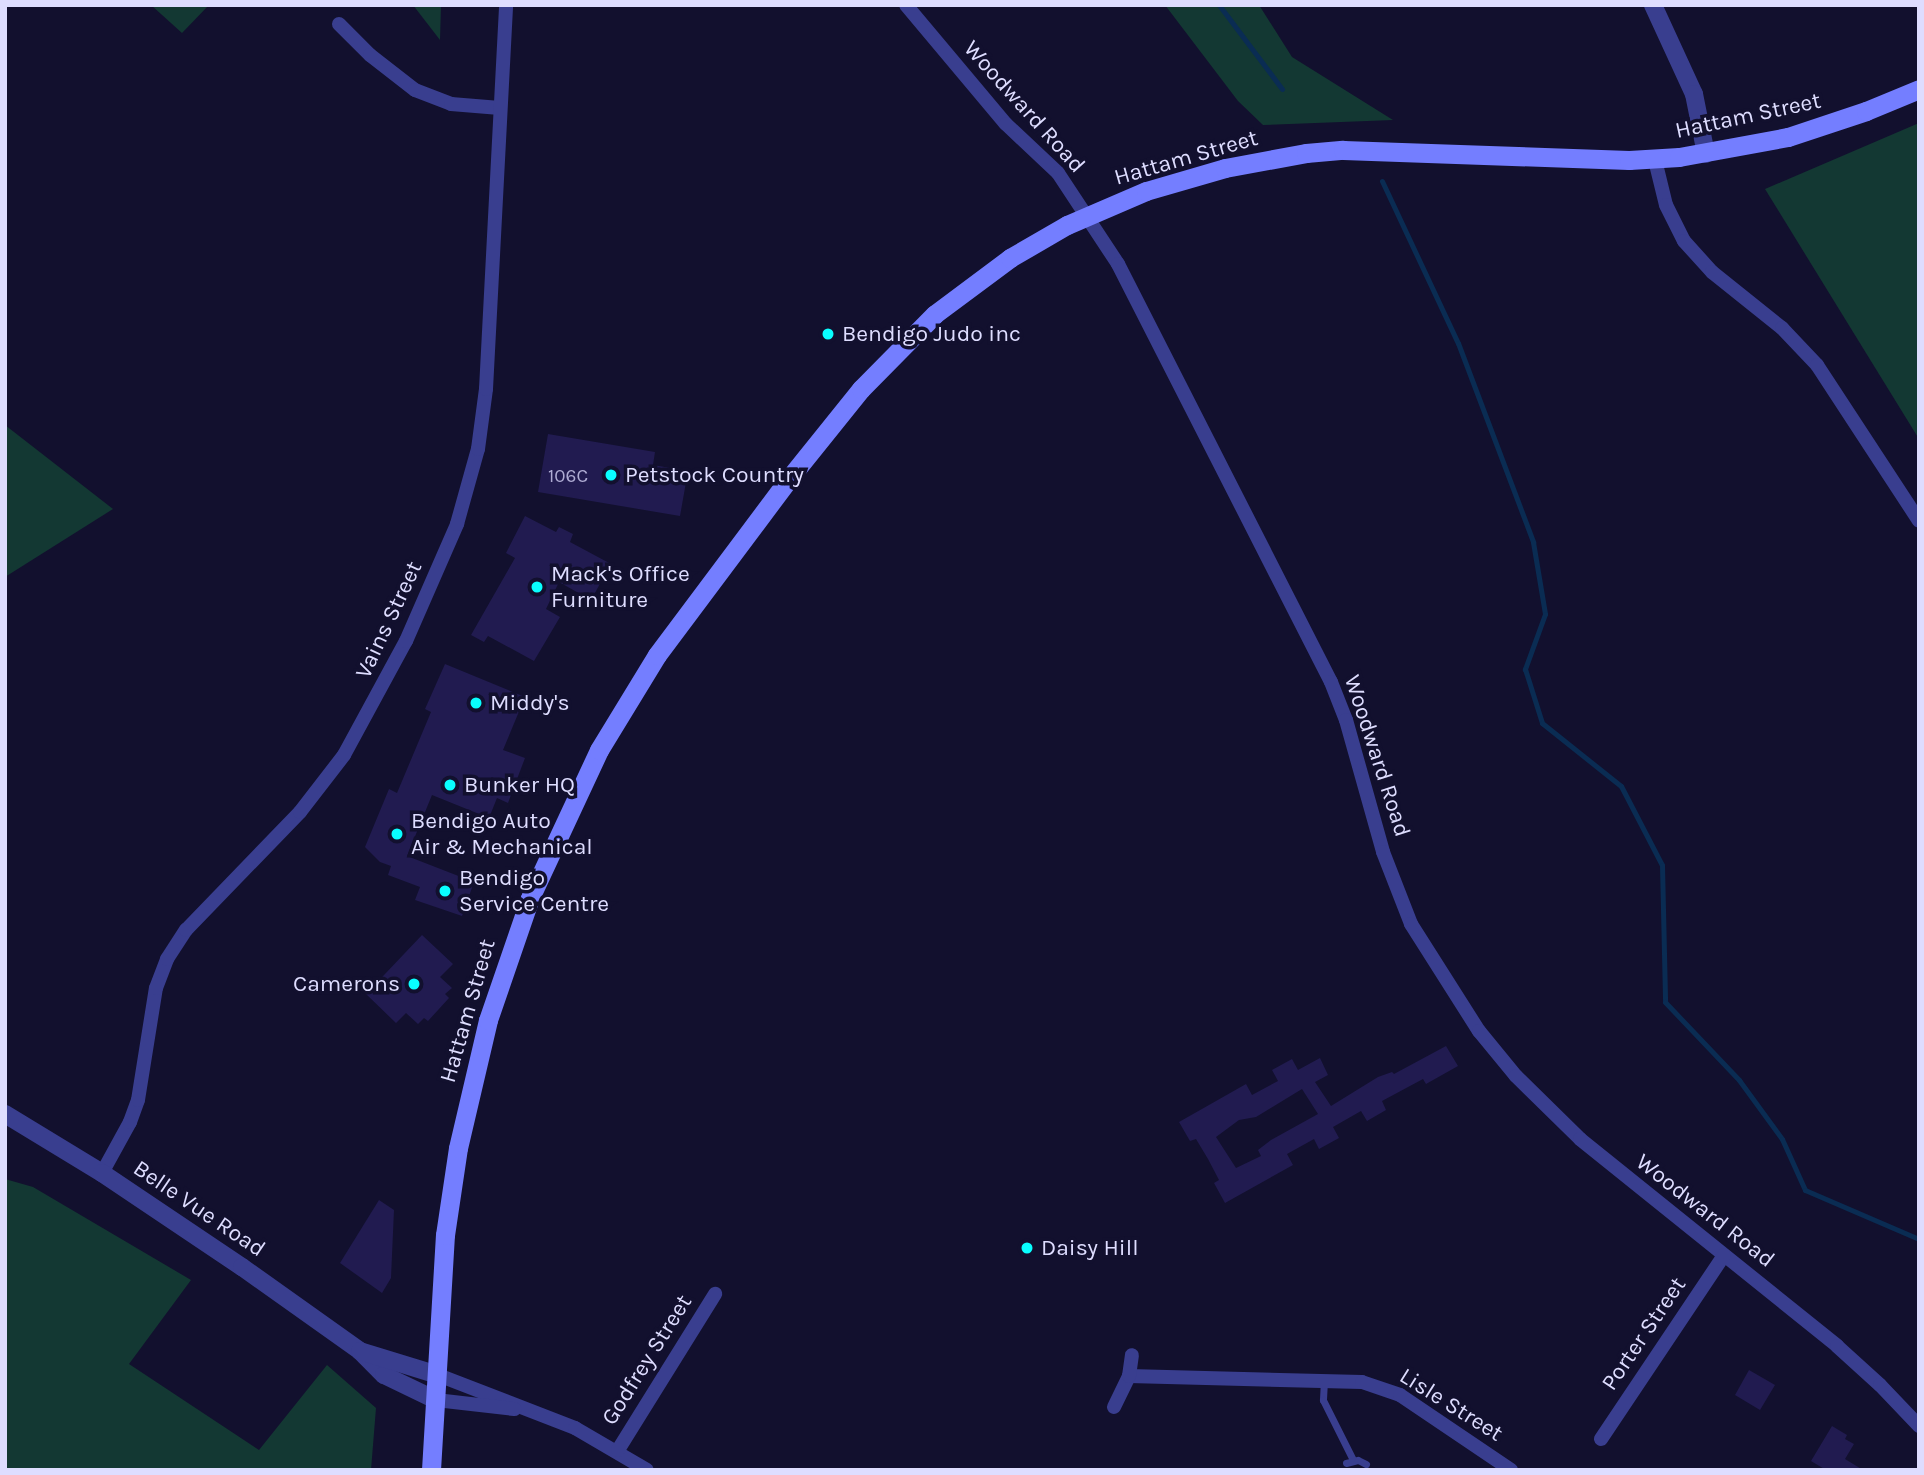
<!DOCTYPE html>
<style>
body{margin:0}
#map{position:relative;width:1924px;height:1475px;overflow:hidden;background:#12102e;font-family:Karla,sans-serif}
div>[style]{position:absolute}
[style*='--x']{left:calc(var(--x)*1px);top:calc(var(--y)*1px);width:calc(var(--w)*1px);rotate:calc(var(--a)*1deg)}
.green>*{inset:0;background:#133833}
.stream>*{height:5px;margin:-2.5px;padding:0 2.5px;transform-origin:2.5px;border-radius:2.5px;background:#0a2c53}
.building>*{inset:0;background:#211b50}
.service>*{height:7px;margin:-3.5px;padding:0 3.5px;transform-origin:3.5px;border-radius:3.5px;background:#393e8f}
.minor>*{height:14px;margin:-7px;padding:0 7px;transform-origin:7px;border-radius:7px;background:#393e8f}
.tertiary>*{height:18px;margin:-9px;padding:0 9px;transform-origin:9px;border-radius:9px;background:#393e8f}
.secondary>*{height:19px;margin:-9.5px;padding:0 9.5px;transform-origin:9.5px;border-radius:9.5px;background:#747eff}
.dots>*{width:19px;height:19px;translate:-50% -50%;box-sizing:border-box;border:4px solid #12102e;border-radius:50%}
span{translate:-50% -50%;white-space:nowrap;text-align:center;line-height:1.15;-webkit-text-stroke:7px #12102e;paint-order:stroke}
.number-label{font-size:19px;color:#afacd3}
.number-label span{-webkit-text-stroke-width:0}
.street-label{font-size:23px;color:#deddff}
.poi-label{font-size:23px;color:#deddff}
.left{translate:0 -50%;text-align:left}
.right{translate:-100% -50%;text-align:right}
.frame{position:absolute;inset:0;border:7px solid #deddff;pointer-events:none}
</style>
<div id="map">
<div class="green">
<div style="clip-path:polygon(151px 5px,209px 5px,182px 33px)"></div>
<div style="clip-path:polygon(413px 5px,441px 5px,440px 40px)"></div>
<div style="clip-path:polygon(1165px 5px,1259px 5px,1292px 57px,1393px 120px,1263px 125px,1238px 101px)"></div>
<div style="clip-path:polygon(1919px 123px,1919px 439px,1765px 189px)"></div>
<div style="clip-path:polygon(5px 425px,113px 509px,5px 577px)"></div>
<div style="clip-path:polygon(5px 1179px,33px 1187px,191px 1280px,129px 1364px,259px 1450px,327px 1365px,376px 1408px,371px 1470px,5px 1470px)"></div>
</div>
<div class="stream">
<div style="--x:1219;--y:5;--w:105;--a:53.1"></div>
<div style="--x:1382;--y:181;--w:179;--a:64.9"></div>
<div style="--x:1458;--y:343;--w:213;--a:69.3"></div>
<div style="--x:1533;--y:542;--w:73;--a:80.5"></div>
<div style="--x:1545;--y:614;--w:59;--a:110"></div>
<div style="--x:1525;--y:669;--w:57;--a:72.5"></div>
<div style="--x:1542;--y:723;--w:101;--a:38.6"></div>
<div style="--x:1621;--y:786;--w:89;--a:62.6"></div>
<div style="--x:1662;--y:865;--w:137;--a:88.7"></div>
<div style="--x:1665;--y:1002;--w:108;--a:46.5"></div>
<div style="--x:1739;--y:1080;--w:73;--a:53.9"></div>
<div style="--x:1782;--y:1139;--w:56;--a:65.7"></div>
<div style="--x:1805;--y:1190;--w:124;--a:23.3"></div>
</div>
<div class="building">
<div style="clip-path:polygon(548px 434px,655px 452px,653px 465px,688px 471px,680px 516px,538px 492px)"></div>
<div style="clip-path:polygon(525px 516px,556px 532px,559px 527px,573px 534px,570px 542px,611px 564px,591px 600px,559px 582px,546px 609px,560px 617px,534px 661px,488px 636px,484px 642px,471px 635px,515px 558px,506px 553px)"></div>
<div style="clip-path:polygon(445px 664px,525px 697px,503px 750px,525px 758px,508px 803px,497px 798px,489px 818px,432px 795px,407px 856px,474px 882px,462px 916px,415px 900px,420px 887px,388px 875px,391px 866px,380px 862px,365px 847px,389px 789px,397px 793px,431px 712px,425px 709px)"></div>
<div style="clip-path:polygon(422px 935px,453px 964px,440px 977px,452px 988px,445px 994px,449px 998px,428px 1021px,424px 1018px,418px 1024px,406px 1013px,396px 1023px,366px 994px)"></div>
<div style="clip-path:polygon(evenodd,1446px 1046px,1458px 1066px,1426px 1084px,1423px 1079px,1382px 1101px,1386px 1110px,1367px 1121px,1361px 1111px,1333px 1127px,1339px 1138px,1319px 1149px,1314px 1139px,1287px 1154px,1293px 1165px,1225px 1203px,1214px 1183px,1219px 1180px,1208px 1159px,1196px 1139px,1190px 1141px,1179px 1122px,1246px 1084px,1252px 1095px,1278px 1081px,1272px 1070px,1292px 1059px,1298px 1070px,1320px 1058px,1328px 1075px,1315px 1082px,1331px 1106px,1378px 1077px,1392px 1072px,1394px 1074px,1446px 1046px,1302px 1089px,1318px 1114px,1271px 1140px,1258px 1150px,1261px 1156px,1236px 1168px,1216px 1137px,1239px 1120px,1256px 1117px,1302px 1089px)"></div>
<div style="clip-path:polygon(379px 1200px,394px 1210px,391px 1278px,382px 1293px,340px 1263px)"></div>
<div style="clip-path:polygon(1749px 1370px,1775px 1385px,1760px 1410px,1735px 1395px)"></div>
<div style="clip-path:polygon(1832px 1426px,1847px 1435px,1845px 1439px,1854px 1444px,1845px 1459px,1863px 1470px,1826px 1470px,1811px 1461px)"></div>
</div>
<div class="service">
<div style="--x:1324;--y:1380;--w:20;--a:93"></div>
<div style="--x:1323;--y:1400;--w:67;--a:63.4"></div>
<div style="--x:1346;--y:1463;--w:12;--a:-14"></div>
<div style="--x:1358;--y:1460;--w:9;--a:27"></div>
</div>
<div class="minor">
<div style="--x:906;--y:5;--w:155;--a:50"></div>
<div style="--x:1006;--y:124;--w:71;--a:43.3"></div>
<div style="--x:1058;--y:173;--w:109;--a:56.6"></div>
<div style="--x:1118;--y:264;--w:469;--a:63"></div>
<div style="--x:1331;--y:682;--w:41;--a:68.5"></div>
<div style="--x:1346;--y:720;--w:137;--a:74.3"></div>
<div style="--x:1383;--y:852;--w:77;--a:68.7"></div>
<div style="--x:1411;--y:924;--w:127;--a:57.6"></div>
<div style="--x:1479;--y:1031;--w:58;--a:50.6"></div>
<div style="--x:1516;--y:1076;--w:90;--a:44.5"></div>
<div style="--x:1580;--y:1139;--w:330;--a:38.8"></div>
<div style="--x:1837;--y:1346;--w:58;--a:42.2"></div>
<div style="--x:1880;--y:1385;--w:57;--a:46.4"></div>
<div style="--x:339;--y:24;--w:44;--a:45"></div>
<div style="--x:370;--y:55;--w:57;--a:37.9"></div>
<div style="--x:415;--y:90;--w:39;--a:21"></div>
<div style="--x:451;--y:104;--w:49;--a:4.7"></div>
<div style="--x:1655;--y:160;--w:46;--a:76.3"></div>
<div style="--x:1666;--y:205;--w:40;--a:63.4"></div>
<div style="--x:1684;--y:241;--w:42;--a:47.9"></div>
<div style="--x:1712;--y:272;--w:90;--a:38.7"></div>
<div style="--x:1782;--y:328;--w:51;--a:46.6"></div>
<div style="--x:1817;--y:365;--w:186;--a:56.8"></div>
<div style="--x:102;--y:1173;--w:58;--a:-61.2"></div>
<div style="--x:130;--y:1122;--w:23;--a:-70"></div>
<div style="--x:138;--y:1100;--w:113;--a:-80.9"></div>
<div style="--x:156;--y:988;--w:31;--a:-69"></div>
<div style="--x:167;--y:959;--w:35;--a:-57"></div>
<div style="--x:186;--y:930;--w:164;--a:-46"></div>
<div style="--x:300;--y:812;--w:72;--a:-52.3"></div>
<div style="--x:344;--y:755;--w:130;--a:-61.5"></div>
<div style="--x:406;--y:641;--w:128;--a:-66.4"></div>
<div style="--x:457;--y:524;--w:78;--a:-74.4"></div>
<div style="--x:478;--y:449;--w:61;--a:-82.4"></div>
<div style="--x:486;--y:389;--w:385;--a:-87"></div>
<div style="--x:438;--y:1375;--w:147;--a:21.1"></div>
<div style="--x:575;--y:1428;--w:83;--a:30.3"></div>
<div style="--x:1129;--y:1376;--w:233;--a:1.5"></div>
<div style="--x:1362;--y:1382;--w:40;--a:18.9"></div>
<div style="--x:1400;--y:1395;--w:134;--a:34"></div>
<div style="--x:436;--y:1400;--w:79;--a:6.6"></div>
<div style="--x:1114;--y:1407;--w:34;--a:-64"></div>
<div style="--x:1129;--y:1376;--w:21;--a:-82"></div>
<div style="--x:1601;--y:1439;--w:221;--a:-56.2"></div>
<div style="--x:618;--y:1450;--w:184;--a:-58.1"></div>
</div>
<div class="tertiary">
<div style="--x:1653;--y:5;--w:98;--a:65.3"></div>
<div style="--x:1694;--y:94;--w:61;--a:78.7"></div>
<div style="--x:5;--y:1114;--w:114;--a:31.3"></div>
<div style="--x:102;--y:1173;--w:169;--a:33.9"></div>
<div style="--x:242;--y:1267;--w:145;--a:35.4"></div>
<div style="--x:360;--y:1351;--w:34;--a:45"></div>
<div style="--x:384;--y:1375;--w:58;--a:25.7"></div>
<div style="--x:360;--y:1351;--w:82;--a:17.1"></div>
</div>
<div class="secondary">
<div style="--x:431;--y:1470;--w:235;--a:-86.6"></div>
<div style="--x:445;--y:1235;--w:88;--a:-81.5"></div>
<div style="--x:458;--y:1148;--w:131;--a:-76.8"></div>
<div style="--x:488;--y:1020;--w:129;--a:-71"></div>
<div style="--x:530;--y:898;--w:163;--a:-65"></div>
<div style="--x:599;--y:750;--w:111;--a:-58.6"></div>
<div style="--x:657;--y:655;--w:217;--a:-53.2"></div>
<div style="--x:787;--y:481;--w:118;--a:-51.2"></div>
<div style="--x:861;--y:389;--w:105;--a:-45.4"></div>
<div style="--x:935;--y:314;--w:94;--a:-36.7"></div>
<div style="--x:1010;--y:258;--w:66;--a:-30.1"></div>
<div style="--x:1067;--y:225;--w:86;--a:-23.3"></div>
<div style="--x:1146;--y:191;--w:82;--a:-16.2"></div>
<div style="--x:1225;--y:168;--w:82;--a:-10.5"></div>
<div style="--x:1306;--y:153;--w:37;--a:-5"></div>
<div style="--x:1343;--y:150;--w:286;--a:2"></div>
<div style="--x:1629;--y:160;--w:50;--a:-3.4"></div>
<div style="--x:1679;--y:157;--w:111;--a:-10.4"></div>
<div style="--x:1788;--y:137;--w:82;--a:-18.4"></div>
<div style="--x:1866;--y:111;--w:57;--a:-22.5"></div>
</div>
<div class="dots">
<div style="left:828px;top:334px;background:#09feff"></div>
<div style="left:611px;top:475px;background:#09feff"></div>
<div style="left:537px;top:587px;background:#09feff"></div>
<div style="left:476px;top:703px;background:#09feff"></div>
<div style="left:450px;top:785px;background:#09feff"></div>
<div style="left:397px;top:834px;background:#09feff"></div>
<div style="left:445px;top:891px;background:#09feff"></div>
<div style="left:414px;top:984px;background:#09feff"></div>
<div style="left:1027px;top:1248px;background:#09feff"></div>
</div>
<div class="number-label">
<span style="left:568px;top:477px">106C</span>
</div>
<div class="street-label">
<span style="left:1024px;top:107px;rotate:48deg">Woodward Road</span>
<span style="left:1748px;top:116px;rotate:-12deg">Hattam Street</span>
<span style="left:1186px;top:158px;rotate:-16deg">Hattam Street</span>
<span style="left:389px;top:620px;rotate:-65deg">Vains Street</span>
<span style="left:1377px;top:756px;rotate:72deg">Woodward Road</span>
<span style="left:468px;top:1011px;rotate:-74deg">Hattam Street</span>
<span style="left:199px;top:1209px;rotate:34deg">Belle Vue Road</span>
<span style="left:1705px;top:1211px;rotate:38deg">Woodward Road</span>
<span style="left:1644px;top:1334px;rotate:-56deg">Porter Street</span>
<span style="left:647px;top:1360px;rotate:-58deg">Godfrey Street</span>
<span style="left:1451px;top:1405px;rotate:32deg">Lisle Street</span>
</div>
<div class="poi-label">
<span class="left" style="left:842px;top:334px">Bendigo Judo inc</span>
<span class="left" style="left:625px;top:475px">Petstock Country</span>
<span class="left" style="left:551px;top:587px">Mack's Office<br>Furniture</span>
<span class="left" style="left:490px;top:703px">Middy's</span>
<span class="left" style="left:464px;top:785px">Bunker HQ</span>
<span class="left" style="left:411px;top:834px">Bendigo Auto<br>Air &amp; Mechanical</span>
<span class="left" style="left:459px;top:891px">Bendigo<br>Service Centre</span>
<span class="right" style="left:400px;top:984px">Camerons</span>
<span class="left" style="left:1041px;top:1248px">Daisy Hill</span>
</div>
<div class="frame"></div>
</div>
